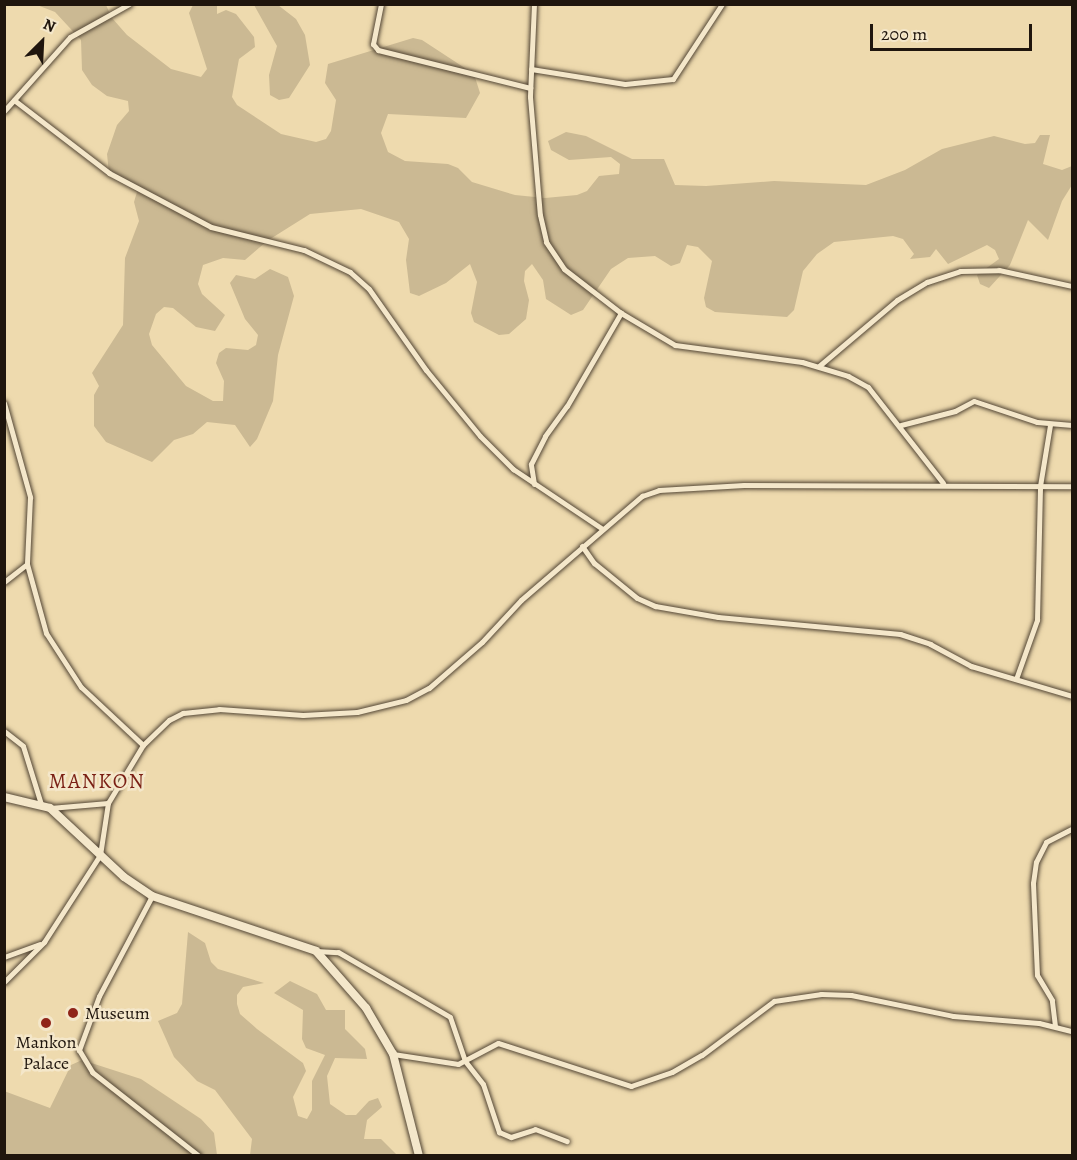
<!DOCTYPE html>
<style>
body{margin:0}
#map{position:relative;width:1077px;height:1160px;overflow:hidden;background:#eedaae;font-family:Alegreya,serif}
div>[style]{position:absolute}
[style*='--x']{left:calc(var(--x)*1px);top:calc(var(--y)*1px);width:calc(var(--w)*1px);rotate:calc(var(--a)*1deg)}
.green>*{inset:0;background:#cbb993}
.roads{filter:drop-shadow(0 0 2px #534635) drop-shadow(0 0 2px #534635)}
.street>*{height:5px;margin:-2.5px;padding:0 2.5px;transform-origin:2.5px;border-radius:2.5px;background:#f4e7ca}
.secondary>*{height:8px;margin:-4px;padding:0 4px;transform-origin:4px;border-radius:4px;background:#f4e7ca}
.dots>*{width:16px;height:16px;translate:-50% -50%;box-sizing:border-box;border:3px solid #f4e7ca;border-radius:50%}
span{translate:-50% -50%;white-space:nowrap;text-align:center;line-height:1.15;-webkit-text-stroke:5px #f4e7ca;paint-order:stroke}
.poi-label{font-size:18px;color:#1f150d}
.left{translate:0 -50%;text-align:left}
.quarter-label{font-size:21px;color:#7a1f14;letter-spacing:1.5px}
.frame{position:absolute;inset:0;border:6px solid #1f150d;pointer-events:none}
.north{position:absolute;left:12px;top:12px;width:60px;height:60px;-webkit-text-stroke:4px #f4e7ca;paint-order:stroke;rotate:24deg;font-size:16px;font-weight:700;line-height:24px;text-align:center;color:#1f150d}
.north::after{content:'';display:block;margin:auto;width:21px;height:27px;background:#1f150d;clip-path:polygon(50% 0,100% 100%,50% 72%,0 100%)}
.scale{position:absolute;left:870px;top:24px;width:162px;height:27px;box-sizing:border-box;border:3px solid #1f150d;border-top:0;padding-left:8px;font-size:18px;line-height:21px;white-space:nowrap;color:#1f150d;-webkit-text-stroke:4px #f4e7ca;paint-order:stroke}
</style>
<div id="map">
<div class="green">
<div style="clip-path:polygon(37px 5px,106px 5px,112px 18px,127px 35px,171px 69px,201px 77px,207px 69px,189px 13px,193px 5px,217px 5px,217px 14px,226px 10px,236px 14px,254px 37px,255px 47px,239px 59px,232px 97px,237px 105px,281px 134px,316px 142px,326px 139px,331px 131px,336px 100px,325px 83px,328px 64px,413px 38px,422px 40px,474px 74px,480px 93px,466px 118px,388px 114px,381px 133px,388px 152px,405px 161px,448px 164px,458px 168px,472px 182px,515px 195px,545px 198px,577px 195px,587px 191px,599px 176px,619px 174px,620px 164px,611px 157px,569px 160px,551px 150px,548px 141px,566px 132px,586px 136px,632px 159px,664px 159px,675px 185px,706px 186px,774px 181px,866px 185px,905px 170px,942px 149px,994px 136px,1025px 144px,1035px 143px,1040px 135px,1050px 135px,1043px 164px,1062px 170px,1072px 166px,1072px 185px,1062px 201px,1048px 240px,1028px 220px,1010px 265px,989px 288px,980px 284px,977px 275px,999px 259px,995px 250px,987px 245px,948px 264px,936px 249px,930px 257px,910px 259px,914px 254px,903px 239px,893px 236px,834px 242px,817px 254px,803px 271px,794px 310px,787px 317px,715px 312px,706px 307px,704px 298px,712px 261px,698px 247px,687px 245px,680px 263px,671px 266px,655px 256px,628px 258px,611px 269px,583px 310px,571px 315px,546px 299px,543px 280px,532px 264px,525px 271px,524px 281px,529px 300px,526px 319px,509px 334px,499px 335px,474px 322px,471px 313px,477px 282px,470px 264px,446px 283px,419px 296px,410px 293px,406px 260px,409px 239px,399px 222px,361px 209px,310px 214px,267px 241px,245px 260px,223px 258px,203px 265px,198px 284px,202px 294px,225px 315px,215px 331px,196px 327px,173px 308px,164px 307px,156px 314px,149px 334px,152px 345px,186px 386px,213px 401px,223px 401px,224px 381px,216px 363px,219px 353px,226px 348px,248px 350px,256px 345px,258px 335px,245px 319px,230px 283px,236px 275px,255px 279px,270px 269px,288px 277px,294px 296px,278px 355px,273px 401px,257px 439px,250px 447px,235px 425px,207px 422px,193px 434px,174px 440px,152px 462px,106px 442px,94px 426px,94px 395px,99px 386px,92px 373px,123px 325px,125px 258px,139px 221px,134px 202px,137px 192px,109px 173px,107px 154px,117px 125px,129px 111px,128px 101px,107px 96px,92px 85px,82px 70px,81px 40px,55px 12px)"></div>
<div style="clip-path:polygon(254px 5px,278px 5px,296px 19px,305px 35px,310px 65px,289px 98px,279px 100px,270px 95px,269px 75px,277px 46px)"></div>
<div style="clip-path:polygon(188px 932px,205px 943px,211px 962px,218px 969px,264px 983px,243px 987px,237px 995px,237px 1004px,240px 1014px,257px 1029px,303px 1063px,306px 1071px,293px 1097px,298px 1116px,307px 1119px,312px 1110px,312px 1081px,325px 1055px,306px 1048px,302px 1039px,303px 1010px,274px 993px,290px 981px,317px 994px,326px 1010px,345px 1010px,345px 1029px,365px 1049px,367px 1059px,335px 1058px,327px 1076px,330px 1104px,346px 1115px,356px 1115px,369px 1101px,378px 1098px,382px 1107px,367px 1120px,364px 1139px,381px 1139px,397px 1155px,250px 1155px,252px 1139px,215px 1090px,197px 1081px,174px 1057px,158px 1021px,177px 1013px,182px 1004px)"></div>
<div style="clip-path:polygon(82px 1060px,141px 1079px,201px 1119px,214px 1133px,217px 1155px,5px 1155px,4px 1091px,50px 1108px,71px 1065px)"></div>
</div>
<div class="roads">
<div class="street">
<div style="--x:381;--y:4;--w:41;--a:101.3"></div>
<div style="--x:373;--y:44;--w:8;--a:50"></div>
<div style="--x:378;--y:50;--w:157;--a:14"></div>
<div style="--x:534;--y:4;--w:93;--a:92.5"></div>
<div style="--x:530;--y:97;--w:118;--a:85.2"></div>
<div style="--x:540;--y:215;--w:28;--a:77"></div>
<div style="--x:546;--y:242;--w:32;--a:56"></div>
<div style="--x:564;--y:269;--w:72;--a:37.7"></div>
<div style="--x:621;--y:313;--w:63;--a:30.7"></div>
<div style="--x:675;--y:345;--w:128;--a:7.6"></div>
<div style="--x:802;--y:362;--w:48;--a:16.9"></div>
<div style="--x:848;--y:376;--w:23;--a:29"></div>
<div style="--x:868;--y:387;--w:122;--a:52"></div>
<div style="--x:531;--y:69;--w:95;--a:9.1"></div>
<div style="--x:625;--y:84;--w:48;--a:-5.9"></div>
<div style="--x:673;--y:79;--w:90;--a:-56.8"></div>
<div style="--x:14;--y:100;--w:120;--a:37.5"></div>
<div style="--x:109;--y:173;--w:115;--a:27.9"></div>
<div style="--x:211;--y:227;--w:96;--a:13.9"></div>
<div style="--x:304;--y:250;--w:51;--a:25.6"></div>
<div style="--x:350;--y:272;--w:25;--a:42"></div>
<div style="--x:369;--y:289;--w:99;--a:54.9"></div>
<div style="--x:426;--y:370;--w:85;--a:50.7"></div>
<div style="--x:480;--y:436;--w:47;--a:45"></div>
<div style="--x:513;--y:469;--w:106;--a:33.8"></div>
<div style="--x:4;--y:111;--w:99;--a:-48.3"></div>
<div style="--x:70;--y:37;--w:68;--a:-29.2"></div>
<div style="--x:819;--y:366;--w:102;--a:-40.2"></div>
<div style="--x:897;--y:300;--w:35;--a:-31"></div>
<div style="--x:927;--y:282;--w:35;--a:-18"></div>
<div style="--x:960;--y:271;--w:39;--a:-1"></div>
<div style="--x:999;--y:270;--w:75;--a:12.4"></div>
<div style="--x:4;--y:403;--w:98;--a:74.5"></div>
<div style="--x:30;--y:497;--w:67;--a:92.6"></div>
<div style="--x:27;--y:564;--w:72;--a:74.6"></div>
<div style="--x:46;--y:633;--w:64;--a:57.1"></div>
<div style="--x:81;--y:687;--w:85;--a:43.1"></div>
<div style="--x:901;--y:425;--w:56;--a:-14.5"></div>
<div style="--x:955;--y:411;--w:21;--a:-28"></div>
<div style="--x:974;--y:401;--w:66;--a:18.4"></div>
<div style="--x:1037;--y:422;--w:35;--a:5"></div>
<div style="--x:534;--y:484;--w:20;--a:-99"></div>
<div style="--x:531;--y:464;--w:31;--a:-63"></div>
<div style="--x:545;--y:436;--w:37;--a:-54"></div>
<div style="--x:567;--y:406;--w:108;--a:-59.9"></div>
<div style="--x:582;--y:546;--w:21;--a:55"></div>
<div style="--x:594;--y:563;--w:55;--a:39.1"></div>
<div style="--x:637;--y:598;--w:20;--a:24"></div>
<div style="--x:655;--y:606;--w:64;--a:9.9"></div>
<div style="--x:718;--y:617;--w:183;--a:5.3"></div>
<div style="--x:900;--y:634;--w:32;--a:18"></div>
<div style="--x:930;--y:644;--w:47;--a:28.2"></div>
<div style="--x:971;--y:666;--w:105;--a:16.5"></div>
<div style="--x:4;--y:582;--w:29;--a:-38"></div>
<div style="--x:1016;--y:679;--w:63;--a:-70.4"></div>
<div style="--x:1037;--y:620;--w:134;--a:-88.7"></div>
<div style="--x:1040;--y:486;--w:62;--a:-80.7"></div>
<div style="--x:4;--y:731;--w:24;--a:38"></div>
<div style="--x:23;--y:746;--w:61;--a:72.8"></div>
<div style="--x:50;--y:808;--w:58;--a:-4.9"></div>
<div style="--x:152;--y:896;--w:113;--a:117.9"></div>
<div style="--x:99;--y:996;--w:58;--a:110.3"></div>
<div style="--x:79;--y:1050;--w:26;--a:59"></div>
<div style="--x:92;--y:1072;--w:136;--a:38.1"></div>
<div style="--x:316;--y:951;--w:22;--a:3"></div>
<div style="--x:338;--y:952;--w:129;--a:30.1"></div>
<div style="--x:450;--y:1017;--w:46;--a:71.2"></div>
<div style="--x:465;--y:1061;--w:29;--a:52"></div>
<div style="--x:483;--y:1084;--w:51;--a:71.6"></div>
<div style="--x:499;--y:1132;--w:13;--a:23"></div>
<div style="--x:511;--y:1137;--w:25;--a:-18"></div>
<div style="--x:535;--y:1129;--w:34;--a:21"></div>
<div style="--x:4;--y:957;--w:38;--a:-20"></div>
<div style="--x:4;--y:982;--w:57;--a:-45"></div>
<div style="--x:44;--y:942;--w:103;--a:-57.2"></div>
<div style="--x:100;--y:855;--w:53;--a:-81.3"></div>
<div style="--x:108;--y:803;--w:68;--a:-58.9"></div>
<div style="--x:143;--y:745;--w:36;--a:-44"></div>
<div style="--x:169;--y:720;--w:16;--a:-27"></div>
<div style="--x:183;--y:713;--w:36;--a:-6"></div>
<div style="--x:219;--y:709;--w:84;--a:4.1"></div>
<div style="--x:303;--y:715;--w:54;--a:-3.2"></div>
<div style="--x:357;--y:712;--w:50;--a:-13.8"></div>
<div style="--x:406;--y:700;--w:26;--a:-28"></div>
<div style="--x:429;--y:688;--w:70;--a:-41"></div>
<div style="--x:482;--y:642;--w:57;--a:-47.1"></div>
<div style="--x:521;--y:600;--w:160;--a:-40.7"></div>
<div style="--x:642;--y:496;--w:18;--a:-19"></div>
<div style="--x:659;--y:490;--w:85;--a:-3.4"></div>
<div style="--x:744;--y:485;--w:328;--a:0.2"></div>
<div style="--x:1055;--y:1026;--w:26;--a:-97"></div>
<div style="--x:1052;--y:1000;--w:29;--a:-121"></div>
<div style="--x:1037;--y:975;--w:92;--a:-92.5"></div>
<div style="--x:1033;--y:883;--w:21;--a:-82"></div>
<div style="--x:1036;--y:862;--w:22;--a:-63"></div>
<div style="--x:1046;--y:842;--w:29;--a:-27"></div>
<div style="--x:393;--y:1054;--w:66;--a:8.7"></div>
<div style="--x:458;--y:1064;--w:45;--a:-27.7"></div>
<div style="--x:498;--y:1043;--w:140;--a:17.9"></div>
<div style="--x:631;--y:1086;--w:43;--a:-18.9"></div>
<div style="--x:672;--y:1072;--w:34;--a:-30"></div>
<div style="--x:702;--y:1055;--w:90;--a:-36.9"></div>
<div style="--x:774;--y:1001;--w:48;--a:-8.5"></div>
<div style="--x:821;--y:994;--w:30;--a:2"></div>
<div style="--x:851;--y:995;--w:104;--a:11.6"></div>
<div style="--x:953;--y:1016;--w:86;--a:4.7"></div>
<div style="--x:1039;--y:1023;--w:34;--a:14"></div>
</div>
<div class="secondary">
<div style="--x:4;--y:797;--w:47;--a:13.4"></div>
<div style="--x:50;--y:808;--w:101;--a:43"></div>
<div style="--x:124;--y:877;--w:34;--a:34"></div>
<div style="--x:152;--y:896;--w:173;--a:18.5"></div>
<div style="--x:316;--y:951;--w:76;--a:48.7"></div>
<div style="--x:366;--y:1008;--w:53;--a:59.6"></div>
<div style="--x:393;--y:1054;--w:105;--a:75.7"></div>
</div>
</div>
<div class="dots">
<div style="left:73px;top:1013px;background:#8f2418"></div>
<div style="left:46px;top:1023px;background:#8f2418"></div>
</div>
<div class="poi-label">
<span class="left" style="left:85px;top:1013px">Museum</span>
<span style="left:46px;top:1053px">Mankon<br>Palace</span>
</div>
<div class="quarter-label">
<span style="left:97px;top:781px">MANKON</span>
</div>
<div class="frame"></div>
<div class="north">N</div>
<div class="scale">200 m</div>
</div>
